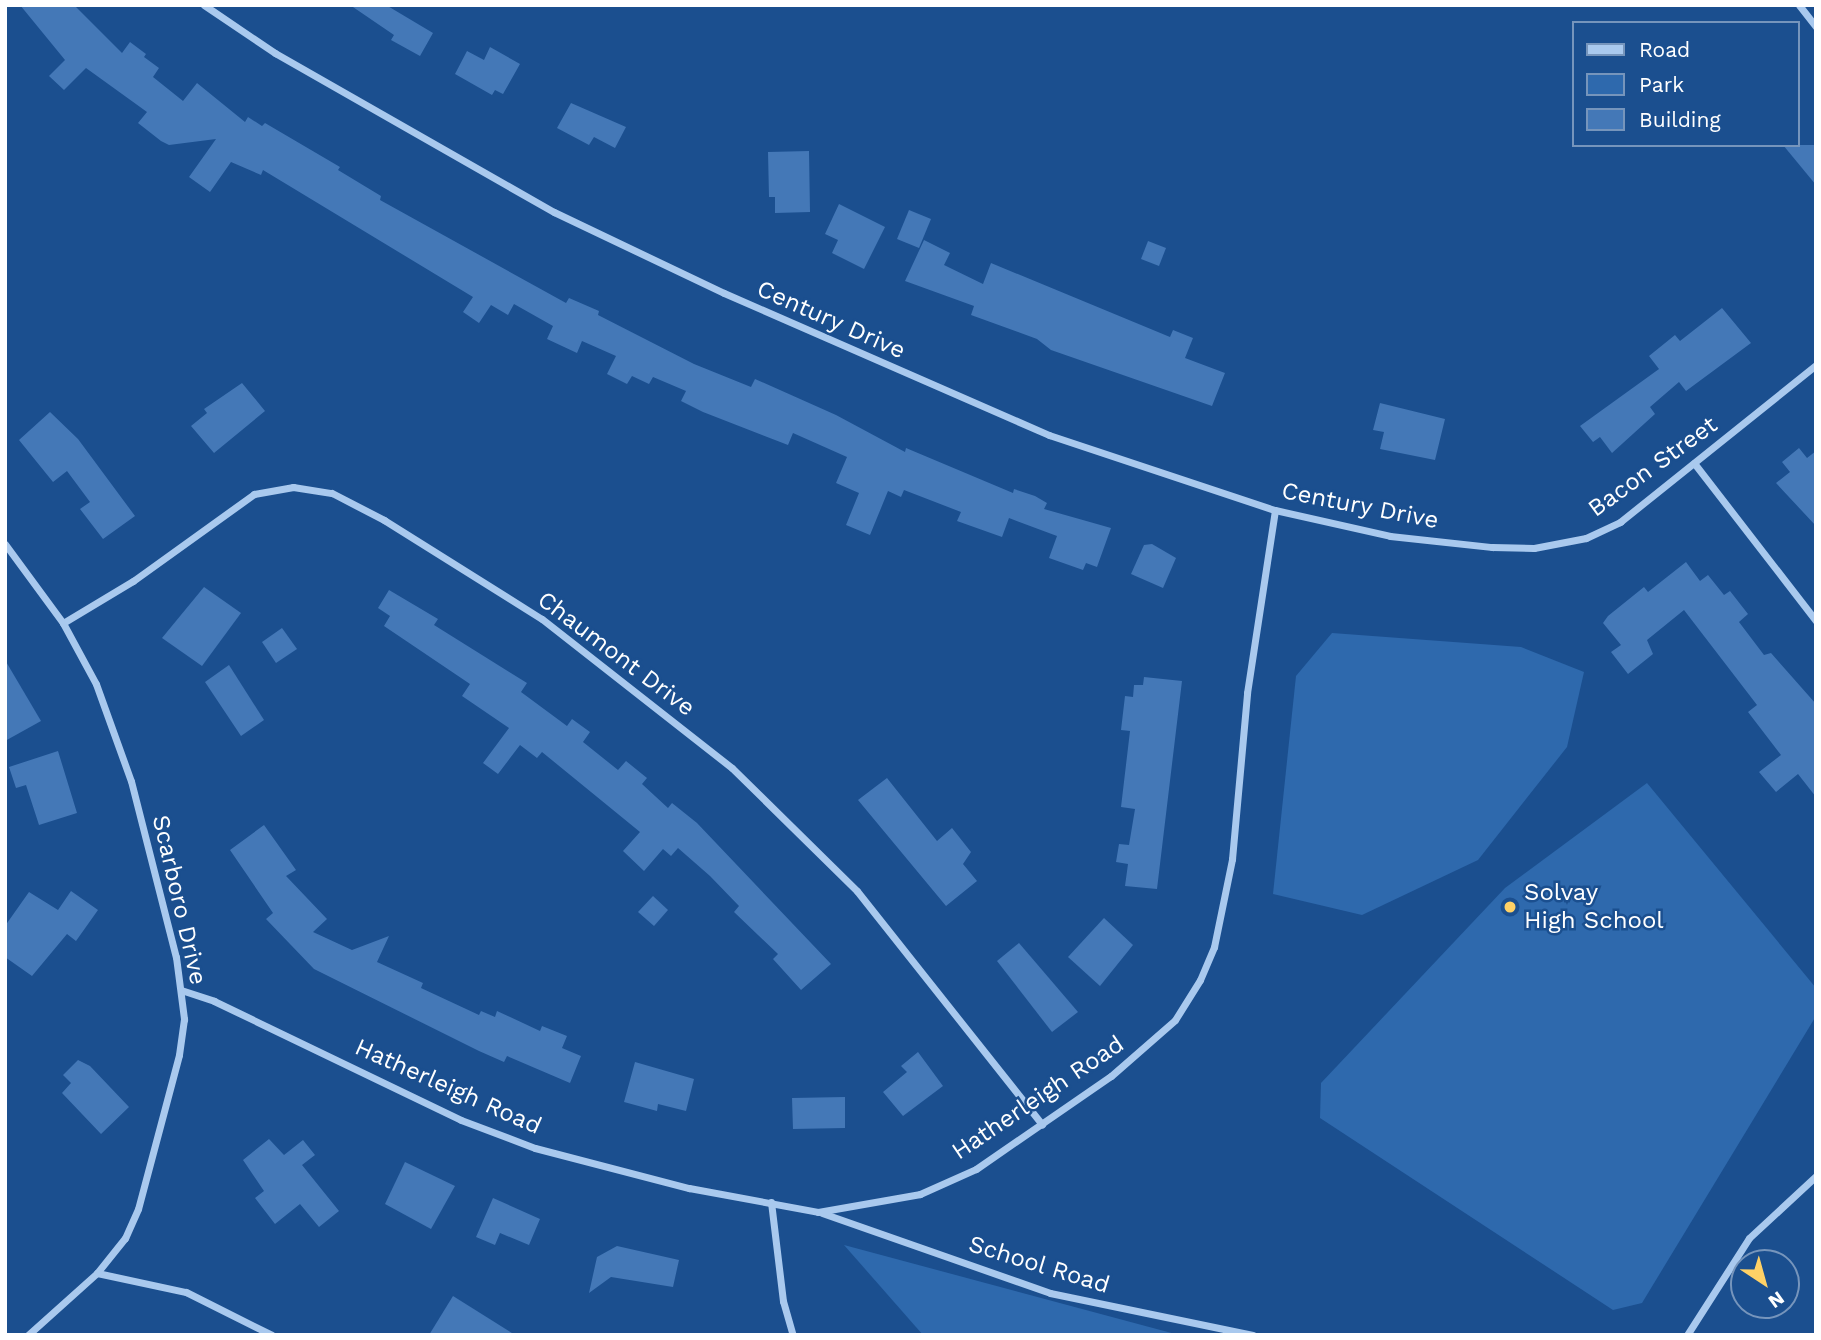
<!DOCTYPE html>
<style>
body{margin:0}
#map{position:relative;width:1821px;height:1340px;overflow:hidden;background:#1b4f8f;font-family:"Work Sans",sans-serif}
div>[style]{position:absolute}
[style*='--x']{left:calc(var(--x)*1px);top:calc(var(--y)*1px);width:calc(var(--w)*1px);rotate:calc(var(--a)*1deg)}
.green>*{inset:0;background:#2e69ad}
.building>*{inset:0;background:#4478b7}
.minor>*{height:7px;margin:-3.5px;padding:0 3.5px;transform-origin:3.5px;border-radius:3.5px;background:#a9c9ee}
.dots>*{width:19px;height:19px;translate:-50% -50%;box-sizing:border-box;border:4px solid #1b4f8f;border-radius:50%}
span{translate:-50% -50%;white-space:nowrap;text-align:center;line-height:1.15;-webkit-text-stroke:5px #1b4f8f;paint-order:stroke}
.street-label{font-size:24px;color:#fff}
.poi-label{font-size:24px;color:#fff}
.left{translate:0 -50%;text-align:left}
.frame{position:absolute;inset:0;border:7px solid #fff;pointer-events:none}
.legend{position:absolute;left:1572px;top:21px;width:228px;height:126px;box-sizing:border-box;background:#1b4f8f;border:2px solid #7695bc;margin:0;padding:9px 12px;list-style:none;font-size:21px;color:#fff}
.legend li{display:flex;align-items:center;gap:14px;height:35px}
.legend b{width:35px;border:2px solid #7695bc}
.north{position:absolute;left:1730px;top:1249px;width:70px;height:70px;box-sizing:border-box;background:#1b4f8f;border:2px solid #7695bc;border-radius:50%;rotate:144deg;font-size:19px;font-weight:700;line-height:28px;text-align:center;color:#fff}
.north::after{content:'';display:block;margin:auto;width:24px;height:32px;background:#ffd166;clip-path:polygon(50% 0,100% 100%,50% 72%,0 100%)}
</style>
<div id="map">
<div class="green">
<div style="clip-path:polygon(1332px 633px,1521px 647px,1584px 672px,1567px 747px,1478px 860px,1362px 915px,1273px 894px,1296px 676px)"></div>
<div style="clip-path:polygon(1647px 783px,1816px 988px,1816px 1016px,1642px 1303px,1613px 1310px,1320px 1118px,1321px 1083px,1505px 888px)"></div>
<div style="clip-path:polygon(844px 1245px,1179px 1335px,923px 1335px)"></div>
</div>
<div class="building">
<div style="clip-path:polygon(20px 5px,74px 5px,122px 53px,130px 42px,146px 54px,144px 57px,159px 68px,153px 77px,183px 101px,197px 83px,245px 122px,248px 117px,262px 126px,265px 123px,340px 167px,338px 170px,381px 196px,380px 200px,566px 303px,569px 298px,599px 311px,598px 315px,694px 364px,751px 387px,755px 379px,836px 415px,905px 452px,906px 448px,1013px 493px,1014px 489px,1035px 496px,1047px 503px,1044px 509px,1111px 528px,1097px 567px,1086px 563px,1083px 570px,1049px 558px,1057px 536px,1009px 518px,1002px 537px,957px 521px,961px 512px,904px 490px,901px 497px,888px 491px,870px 535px,846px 525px,859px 493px,836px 483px,847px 457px,793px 433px,788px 445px,703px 412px,681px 401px,686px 391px,653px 377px,649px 384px,632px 376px,627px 384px,607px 374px,616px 356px,582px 341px,577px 353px,547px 339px,553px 326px,514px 304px,508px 315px,491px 305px,479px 323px,463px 312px,473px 297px,263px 170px,261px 175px,231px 162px,210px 192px,189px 177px,216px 139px,169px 145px,161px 141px,138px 123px,147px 112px,86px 68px,64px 90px,49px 76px,65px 60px)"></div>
<div style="clip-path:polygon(350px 5px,386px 5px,433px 33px,420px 56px,391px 40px,394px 35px)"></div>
<div style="clip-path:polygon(490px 47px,520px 64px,503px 94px,495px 90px,492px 95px,455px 74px,467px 51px,484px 60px)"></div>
<div style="clip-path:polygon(571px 103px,626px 127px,615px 148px,594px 137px,589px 145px,557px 128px)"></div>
<div style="clip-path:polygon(1783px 145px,1816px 145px,1816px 185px)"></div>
<div style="clip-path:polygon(809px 151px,810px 212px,775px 213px,775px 197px,769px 197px,768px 152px)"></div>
<div style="clip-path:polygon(839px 204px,885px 227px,864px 269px,832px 253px,838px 240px,825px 234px)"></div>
<div style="clip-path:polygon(909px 210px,931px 219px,919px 248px,897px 239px)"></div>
<div style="clip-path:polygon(924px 240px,950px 253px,944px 265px,983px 284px,991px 263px,1170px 337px,1173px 330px,1193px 338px,1185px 358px,1225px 373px,1212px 406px,1051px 350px,1037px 339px,971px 315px,974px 306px,905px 281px)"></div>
<div style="clip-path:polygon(1148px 241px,1166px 248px,1159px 266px,1141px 259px)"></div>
<div style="clip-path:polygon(1722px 308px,1751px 343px,1686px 391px,1679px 382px,1650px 407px,1655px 414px,1612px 453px,1600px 437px,1593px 442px,1580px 426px,1659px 369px,1649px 356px,1675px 335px,1680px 341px)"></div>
<div style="clip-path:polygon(242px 383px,265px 411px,214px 453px,191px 426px,207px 413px,204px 409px)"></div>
<div style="clip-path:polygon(1380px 403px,1445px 419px,1435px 460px,1380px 449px,1384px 432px,1373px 430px)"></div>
<div style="clip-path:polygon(50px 412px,78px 439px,135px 516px,103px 539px,80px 509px,90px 502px,67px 471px,53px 482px,19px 440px)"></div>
<div style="clip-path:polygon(1799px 448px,1807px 458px,1816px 451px,1816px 526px,1776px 483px,1790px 472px,1782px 462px)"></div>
<div style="clip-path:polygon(1152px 544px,1176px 558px,1163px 588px,1131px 574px,1144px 545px)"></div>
<div style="clip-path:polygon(1686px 562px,1700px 581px,1708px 575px,1724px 595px,1730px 591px,1748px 614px,1739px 622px,1764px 655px,1771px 653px,1816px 704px,1816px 797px,1798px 774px,1776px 792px,1759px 772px,1781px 755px,1748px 712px,1757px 705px,1684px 610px,1647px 640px,1653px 654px,1628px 674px,1611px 652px,1621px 645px,1603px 623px,1608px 616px,1644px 587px,1648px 592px)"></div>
<div style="clip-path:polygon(204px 587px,241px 613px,202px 666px,162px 638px)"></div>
<div style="clip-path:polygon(389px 590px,438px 619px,434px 625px,527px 683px,521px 692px,567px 726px,572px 719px,590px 732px,583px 742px,618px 770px,626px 761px,647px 778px,642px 784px,668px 808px,672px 803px,697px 823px,831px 964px,801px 990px,773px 959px,778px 954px,734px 912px,739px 906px,710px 876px,678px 848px,671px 856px,663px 849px,644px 871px,623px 851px,640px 832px,542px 752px,537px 758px,520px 745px,498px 774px,483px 763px,509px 728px,462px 696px,470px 684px,384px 626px,390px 616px,378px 608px)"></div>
<div style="clip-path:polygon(282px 628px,297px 649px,276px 663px,262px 642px)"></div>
<div style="clip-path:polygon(5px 660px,41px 721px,5px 741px)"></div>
<div style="clip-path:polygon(229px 665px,264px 720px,241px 736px,205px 682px)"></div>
<div style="clip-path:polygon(1144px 677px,1182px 681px,1157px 889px,1125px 886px,1128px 864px,1116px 862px,1119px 844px,1129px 845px,1135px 809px,1121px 807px,1130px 731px,1121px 730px,1125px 696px,1133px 697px,1134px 685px,1143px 685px)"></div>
<div style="clip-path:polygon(58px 751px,77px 813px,39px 825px,26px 785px,16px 788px,9px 767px)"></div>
<div style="clip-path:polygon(887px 778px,937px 841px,952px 828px,971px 852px,963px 864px,977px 881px,946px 906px,858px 800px)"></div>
<div style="clip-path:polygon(264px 825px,296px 870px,286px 876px,327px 919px,313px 932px,352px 950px,389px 936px,377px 962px,423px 983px,421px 988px,479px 1015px,481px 1011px,495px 1017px,497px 1011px,540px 1031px,542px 1026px,567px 1036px,562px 1048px,581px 1056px,570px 1083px,507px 1056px,504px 1062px,479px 1051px,314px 969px,266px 919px,273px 913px,230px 850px)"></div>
<div style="clip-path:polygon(71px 891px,98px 910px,76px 941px,67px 934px,32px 976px,5px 957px,5px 926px,29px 892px,58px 910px)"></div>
<div style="clip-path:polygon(653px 896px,668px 910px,654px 926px,638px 912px)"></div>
<div style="clip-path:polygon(1104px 918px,1133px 945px,1100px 986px,1068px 957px)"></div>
<div style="clip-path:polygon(1019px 943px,1078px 1012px,1052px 1032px,997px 961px)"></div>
<div style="clip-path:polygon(918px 1052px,943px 1086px,903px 1116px,883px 1092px,907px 1072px,901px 1066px)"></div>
<div style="clip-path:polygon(78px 1060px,90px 1066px,129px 1107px,101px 1134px,62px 1093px,71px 1083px,63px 1075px)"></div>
<div style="clip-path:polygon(635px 1062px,694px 1079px,686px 1111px,658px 1104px,657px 1111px,624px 1102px)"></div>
<div style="clip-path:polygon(845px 1097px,845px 1128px,793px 1129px,792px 1098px)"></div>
<div style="clip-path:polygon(269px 1139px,284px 1155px,303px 1140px,315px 1155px,302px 1165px,339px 1211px,319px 1227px,300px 1204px,275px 1224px,255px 1198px,264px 1191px,243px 1160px)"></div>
<div style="clip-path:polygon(405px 1162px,455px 1186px,431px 1229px,385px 1204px)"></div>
<div style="clip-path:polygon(493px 1198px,540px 1219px,529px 1245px,500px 1233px,495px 1245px,476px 1237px)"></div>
<div style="clip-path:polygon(617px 1246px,679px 1260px,673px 1287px,611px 1277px,589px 1293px,597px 1257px)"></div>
<div style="clip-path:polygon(453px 1296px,515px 1335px,429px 1335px)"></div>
</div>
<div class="minor">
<div style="--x:204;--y:5;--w:86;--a:34.1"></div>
<div style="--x:275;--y:53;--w:321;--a:29.7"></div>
<div style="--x:554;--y:212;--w:188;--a:25.5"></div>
<div style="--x:724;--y:293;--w:355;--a:23.6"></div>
<div style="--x:1049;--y:435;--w:238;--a:18.4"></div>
<div style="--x:1275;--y:510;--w:118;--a:12.7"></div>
<div style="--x:1390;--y:536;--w:103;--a:6.2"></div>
<div style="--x:1492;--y:547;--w:42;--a:1.4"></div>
<div style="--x:1534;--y:548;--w:53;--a:-10.9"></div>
<div style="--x:1586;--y:538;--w:38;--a:-25"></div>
<div style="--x:1620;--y:522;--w:251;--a:-38.7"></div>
<div style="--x:1799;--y:5;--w:28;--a:52"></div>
<div style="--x:1694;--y:463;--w:200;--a:52.3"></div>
<div style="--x:5;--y:544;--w:98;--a:53.7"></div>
<div style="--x:63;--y:623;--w:69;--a:61.6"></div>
<div style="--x:96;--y:684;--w:103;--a:70.2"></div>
<div style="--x:131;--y:781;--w:182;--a:75.7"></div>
<div style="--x:176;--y:957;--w:63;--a:82.6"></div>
<div style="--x:184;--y:1019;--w:36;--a:98"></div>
<div style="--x:179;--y:1055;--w:159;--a:104.9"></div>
<div style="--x:138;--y:1209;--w:32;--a:114"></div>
<div style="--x:125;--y:1238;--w:45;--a:128.7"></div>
<div style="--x:97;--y:1273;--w:93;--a:138.1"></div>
<div style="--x:63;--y:623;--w:82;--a:-31"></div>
<div style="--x:133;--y:581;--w:149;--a:-35.7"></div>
<div style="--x:254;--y:494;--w:40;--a:-10"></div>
<div style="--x:293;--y:487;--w:39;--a:9"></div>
<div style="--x:332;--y:493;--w:59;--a:27.4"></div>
<div style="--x:384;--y:520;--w:186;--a:32.1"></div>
<div style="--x:542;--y:619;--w:241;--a:38.1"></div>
<div style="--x:732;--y:768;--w:175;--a:44.5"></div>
<div style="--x:857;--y:891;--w:298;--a:51.6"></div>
<div style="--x:181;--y:990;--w:35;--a:18"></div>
<div style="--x:214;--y:1001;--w:274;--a:25.7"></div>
<div style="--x:461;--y:1120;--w:79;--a:20.7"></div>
<div style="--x:535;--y:1148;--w:159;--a:14.6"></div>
<div style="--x:689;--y:1188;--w:131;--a:10.5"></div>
<div style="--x:818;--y:1212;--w:104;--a:-10"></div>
<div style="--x:920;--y:1194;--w:61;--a:-24.1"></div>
<div style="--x:976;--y:1169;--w:164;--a:-34.6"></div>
<div style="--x:1111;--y:1076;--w:85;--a:-41.2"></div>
<div style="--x:1175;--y:1020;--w:47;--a:-58"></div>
<div style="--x:1200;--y:980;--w:36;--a:-67"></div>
<div style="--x:1214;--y:947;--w:90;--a:-78.4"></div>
<div style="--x:1232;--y:859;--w:167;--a:-84.8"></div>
<div style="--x:1247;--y:693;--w:185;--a:-81.3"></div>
<div style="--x:771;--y:1202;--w:100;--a:83.1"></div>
<div style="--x:783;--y:1301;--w:35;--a:74"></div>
<div style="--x:822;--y:1213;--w:242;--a:19.3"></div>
<div style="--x:1050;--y:1293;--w:207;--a:11.7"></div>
<div style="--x:97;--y:1273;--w:91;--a:12.1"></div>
<div style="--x:186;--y:1292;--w:96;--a:26.6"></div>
<div style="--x:1687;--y:1335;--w:115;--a:-57.4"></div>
<div style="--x:1749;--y:1238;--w:91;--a:-42.8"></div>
</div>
<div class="dots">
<div style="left:1510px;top:907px;background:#ffd166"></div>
</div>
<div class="street-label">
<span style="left:831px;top:320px;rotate:24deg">Century Drive</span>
<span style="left:1653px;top:467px;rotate:-36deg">Bacon Street</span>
<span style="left:1360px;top:506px;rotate:11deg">Century Drive</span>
<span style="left:616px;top:654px;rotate:37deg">Chaumont Drive</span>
<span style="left:179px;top:900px;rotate:77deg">Scarboro Drive</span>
<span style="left:448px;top:1087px;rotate:24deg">Hatherleigh Road</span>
<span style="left:1038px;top:1098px;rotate:-34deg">Hatherleigh Road</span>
<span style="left:1039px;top:1265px;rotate:17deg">School Road</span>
</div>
<div class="poi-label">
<span class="left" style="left:1524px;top:907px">Solvay<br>High School</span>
</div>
<div class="frame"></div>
<ul class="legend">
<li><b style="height:9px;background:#a9c9ee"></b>Road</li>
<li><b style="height:19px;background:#2e69ad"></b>Park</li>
<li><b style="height:19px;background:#4478b7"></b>Building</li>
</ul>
<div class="north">N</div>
</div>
